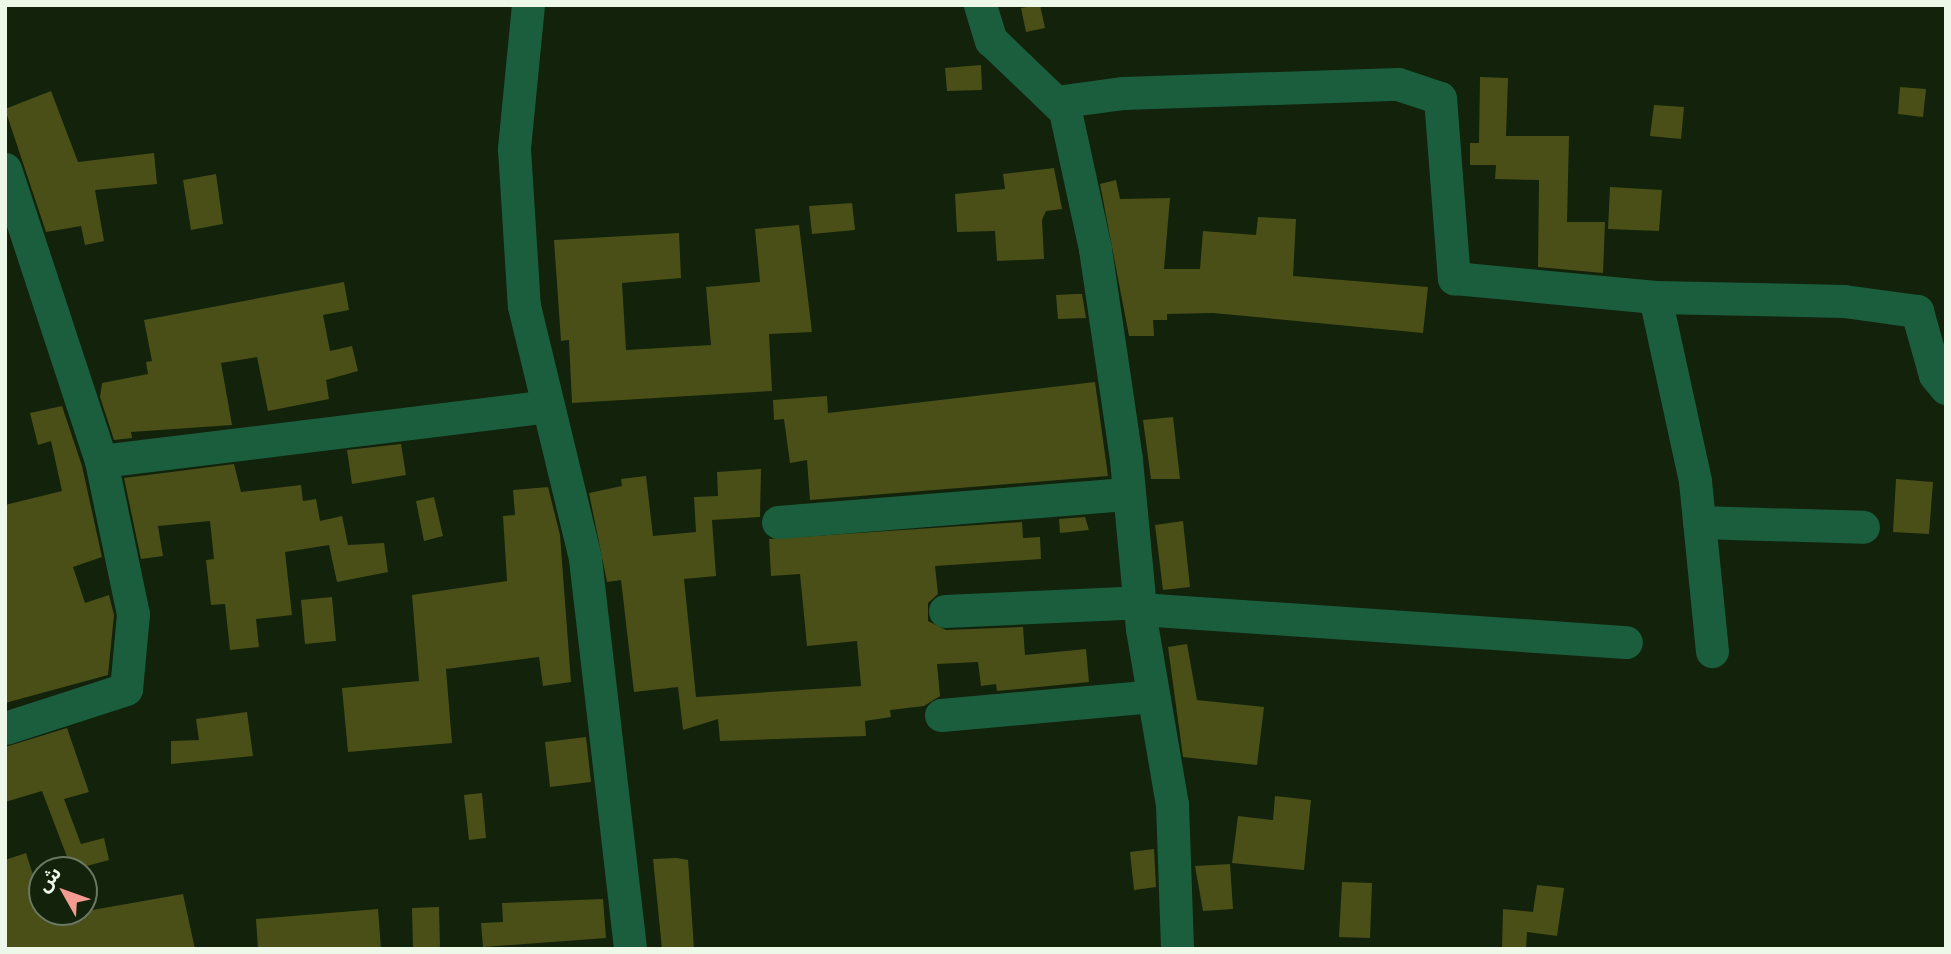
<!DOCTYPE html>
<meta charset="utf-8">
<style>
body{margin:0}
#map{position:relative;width:1951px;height:954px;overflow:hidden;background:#12220b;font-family:Lato,"Noto Sans Arabic",sans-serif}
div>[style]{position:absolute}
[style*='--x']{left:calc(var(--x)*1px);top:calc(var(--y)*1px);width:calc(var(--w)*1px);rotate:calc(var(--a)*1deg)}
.building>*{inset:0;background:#4a4f18}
.minor>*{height:33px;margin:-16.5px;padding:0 16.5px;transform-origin:16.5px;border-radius:16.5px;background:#1b5e3e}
span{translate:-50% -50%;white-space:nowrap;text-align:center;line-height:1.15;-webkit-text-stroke:5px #12220b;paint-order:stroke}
.frame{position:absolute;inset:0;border:7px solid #edf8e9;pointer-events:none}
.north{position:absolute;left:28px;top:856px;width:70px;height:70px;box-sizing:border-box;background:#12220b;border:2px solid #6a7864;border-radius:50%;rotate:310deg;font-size:19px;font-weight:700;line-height:28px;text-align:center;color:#edf8e9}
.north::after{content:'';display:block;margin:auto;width:24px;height:32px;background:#f59c92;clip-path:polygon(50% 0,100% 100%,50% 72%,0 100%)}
</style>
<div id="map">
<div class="building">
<div style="clip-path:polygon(1040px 5px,1045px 28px,1026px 32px,1021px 8px)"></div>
<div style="clip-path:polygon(981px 65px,982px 90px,947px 91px,945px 68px)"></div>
<div style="clip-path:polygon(1480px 77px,1508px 78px,1506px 136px,1569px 136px,1567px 222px,1605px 222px,1603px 273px,1538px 267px,1539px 180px,1495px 179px,1496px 165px,1470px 165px,1470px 143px,1479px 143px)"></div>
<div style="clip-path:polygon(1900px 87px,1926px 89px,1923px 117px,1898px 114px)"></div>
<div style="clip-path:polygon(51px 91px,78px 162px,154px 153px,157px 184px,95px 190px,104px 241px,85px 245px,81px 226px,46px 232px,5px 109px)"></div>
<div style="clip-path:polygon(1654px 105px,1684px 107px,1681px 139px,1650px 136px)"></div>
<div style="clip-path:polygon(1054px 168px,1062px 209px,1046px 211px,1042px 220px,1044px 259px,997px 261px,995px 231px,957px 232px,955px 194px,1005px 189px,1003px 174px)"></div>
<div style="clip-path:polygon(216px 174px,223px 224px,191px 230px,183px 180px)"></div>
<div style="clip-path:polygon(1116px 180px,1120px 199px,1170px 198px,1164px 269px,1200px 269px,1203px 231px,1256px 235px,1258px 217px,1296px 219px,1293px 276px,1428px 287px,1423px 333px,1213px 313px,1167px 314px,1167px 320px,1153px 320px,1154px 336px,1129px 336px,1100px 184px)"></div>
<div style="clip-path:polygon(1610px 187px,1662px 190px,1659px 231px,1608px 229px)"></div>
<div style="clip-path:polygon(852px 203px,855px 230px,812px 234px,809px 206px)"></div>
<div style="clip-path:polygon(799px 225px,812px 332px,769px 334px,772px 391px,572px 403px,569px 340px,561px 341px,554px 240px,679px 233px,681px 278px,622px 283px,626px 350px,711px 345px,706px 287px,760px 282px,755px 229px)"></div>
<div style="clip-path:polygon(344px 282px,349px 310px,323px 315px,330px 351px,352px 346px,358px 371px,326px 380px,329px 399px,268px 411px,257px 357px,221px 363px,232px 425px,131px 432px,132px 438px,114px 440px,100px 397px,102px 383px,148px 374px,146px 362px,152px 361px,144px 320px)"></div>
<div style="clip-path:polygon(1075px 294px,1082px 294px,1086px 318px,1058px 319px,1056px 295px)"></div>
<div style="clip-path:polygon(1095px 382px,1108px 476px,810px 500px,807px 460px,790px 463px,784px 419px,774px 420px,773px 400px,827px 396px,828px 413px)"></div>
<div style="clip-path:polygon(62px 406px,82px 466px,102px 557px,73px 567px,85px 603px,109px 595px,114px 615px,108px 675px,5px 703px,5px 505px,62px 491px,51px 441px,38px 445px,30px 413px)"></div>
<div style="clip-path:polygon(1173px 417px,1180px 479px,1151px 479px,1143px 420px)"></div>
<div style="clip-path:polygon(401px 444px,406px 475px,352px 484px,347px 450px)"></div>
<div style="clip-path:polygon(234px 464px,241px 492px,301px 485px,303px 501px,316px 499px,320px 521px,342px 516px,348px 545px,384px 543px,388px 572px,337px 582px,329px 545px,285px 552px,292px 615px,256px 619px,259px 647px,230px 650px,225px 604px,211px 605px,206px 560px,214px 559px,210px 521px,158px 526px,163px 556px,141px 559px,124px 478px)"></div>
<div style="clip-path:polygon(761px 469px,760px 517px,712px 520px,716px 576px,684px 579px,696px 697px,861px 686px,857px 641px,807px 646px,800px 574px,771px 576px,769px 539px,1022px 522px,1023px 538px,1040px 537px,1041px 559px,935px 566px,938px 594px,928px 603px,928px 621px,946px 630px,1023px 627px,1025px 655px,1086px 649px,1089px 682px,997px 691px,996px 684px,981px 686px,978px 662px,937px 664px,940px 696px,924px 706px,890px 710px,891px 717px,865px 721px,866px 736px,720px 741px,718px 719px,683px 730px,678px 687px,634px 692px,621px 580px,607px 582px,589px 493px,622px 486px,621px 479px,646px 476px,653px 536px,696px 532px,694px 497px,718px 496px,717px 472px)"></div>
<div style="clip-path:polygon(1896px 479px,1933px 482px,1929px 534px,1893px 532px)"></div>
<div style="clip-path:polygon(548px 487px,560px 535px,571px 682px,543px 686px,539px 657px,446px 669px,452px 743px,348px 752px,342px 688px,419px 681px,412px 595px,507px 581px,503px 516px,515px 515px,513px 490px)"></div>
<div style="clip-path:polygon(434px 497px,443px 536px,424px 541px,416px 501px)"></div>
<div style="clip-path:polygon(1085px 517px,1089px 530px,1060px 533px,1059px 519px)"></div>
<div style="clip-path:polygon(1183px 521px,1190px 587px,1163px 590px,1155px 525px)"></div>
<div style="clip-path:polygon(332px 597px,336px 641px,305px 644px,301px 600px)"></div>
<div style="clip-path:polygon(1187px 644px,1197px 700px,1264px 707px,1257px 765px,1183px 757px,1168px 647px)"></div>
<div style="clip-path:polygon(247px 712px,253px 756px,171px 764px,171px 741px,199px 740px,196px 719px)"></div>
<div style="clip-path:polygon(67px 728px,89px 792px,64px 799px,81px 844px,104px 838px,109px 860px,72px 870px,42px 791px,5px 802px,5px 747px)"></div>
<div style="clip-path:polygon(586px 737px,591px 782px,550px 787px,545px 742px)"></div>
<div style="clip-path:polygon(482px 793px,486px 838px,469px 840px,464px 795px)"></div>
<div style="clip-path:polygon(1275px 796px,1311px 800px,1304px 870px,1232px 863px,1238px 816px,1273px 820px)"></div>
<div style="clip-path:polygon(1154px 849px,1156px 887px,1134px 890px,1130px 852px)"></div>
<div style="clip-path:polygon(26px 853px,47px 918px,183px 894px,195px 949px,5px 949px,5px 860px)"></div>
<div style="clip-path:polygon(677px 858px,688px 860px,694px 949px,662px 949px,653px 859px)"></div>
<div style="clip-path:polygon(1230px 864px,1233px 909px,1203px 911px,1195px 866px)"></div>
<div style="clip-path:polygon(1342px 882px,1372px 883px,1370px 938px,1339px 937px)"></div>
<div style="clip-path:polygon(1537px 885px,1564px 888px,1557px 936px,1527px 932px,1526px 949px,1502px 949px,1503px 909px,1533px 912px)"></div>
<div style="clip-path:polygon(603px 899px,606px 938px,483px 947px,481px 923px,503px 922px,502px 903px)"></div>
<div style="clip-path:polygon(439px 907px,440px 949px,413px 949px,412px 908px)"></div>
<div style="clip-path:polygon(378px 909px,381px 949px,258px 949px,256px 919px)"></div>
</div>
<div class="minor">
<div style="--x:528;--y:5;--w:145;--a:95.6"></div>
<div style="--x:514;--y:149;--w:157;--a:86.4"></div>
<div style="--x:524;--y:306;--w:260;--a:76.4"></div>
<div style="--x:585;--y:559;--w:393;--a:83.4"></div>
<div style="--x:980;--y:5;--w:37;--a:73"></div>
<div style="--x:991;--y:40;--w:103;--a:43.8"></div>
<div style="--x:1065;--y:111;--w:141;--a:77.7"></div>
<div style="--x:1095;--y:249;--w:213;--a:81.6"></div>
<div style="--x:1126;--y:460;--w:170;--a:84.6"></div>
<div style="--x:1142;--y:629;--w:178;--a:80.3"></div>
<div style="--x:1172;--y:804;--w:145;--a:88"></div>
<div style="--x:1056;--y:102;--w:68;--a:-7.7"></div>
<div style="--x:1123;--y:93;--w:275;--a:-1.9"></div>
<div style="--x:1398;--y:84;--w:44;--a:18.4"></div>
<div style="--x:1440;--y:98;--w:181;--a:85.6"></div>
<div style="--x:1454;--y:278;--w:202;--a:5.4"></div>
<div style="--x:1655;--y:297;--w:188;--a:77.7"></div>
<div style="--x:1695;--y:481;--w:171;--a:84.3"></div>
<div style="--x:5;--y:169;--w:307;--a:71.8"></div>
<div style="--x:101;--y:461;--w:156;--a:78.2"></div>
<div style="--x:133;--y:614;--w:75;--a:95.3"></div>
<div style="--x:126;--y:689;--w:127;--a:162.1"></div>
<div style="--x:1655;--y:297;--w:189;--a:1.2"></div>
<div style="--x:1844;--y:301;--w:74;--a:7.8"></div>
<div style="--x:1917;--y:311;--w:66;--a:74.3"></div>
<div style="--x:1935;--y:375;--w:17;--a:50"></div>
<div style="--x:101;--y:461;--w:450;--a:-7"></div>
<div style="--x:778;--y:522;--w:352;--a:-4.6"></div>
<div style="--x:1699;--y:522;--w:164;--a:1.7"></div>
<div style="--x:1140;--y:609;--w:487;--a:3.9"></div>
<div style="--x:945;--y:611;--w:195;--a:-2.6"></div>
<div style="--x:941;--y:715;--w:213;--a:-5.1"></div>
</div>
<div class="frame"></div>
<div class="north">ش</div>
</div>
